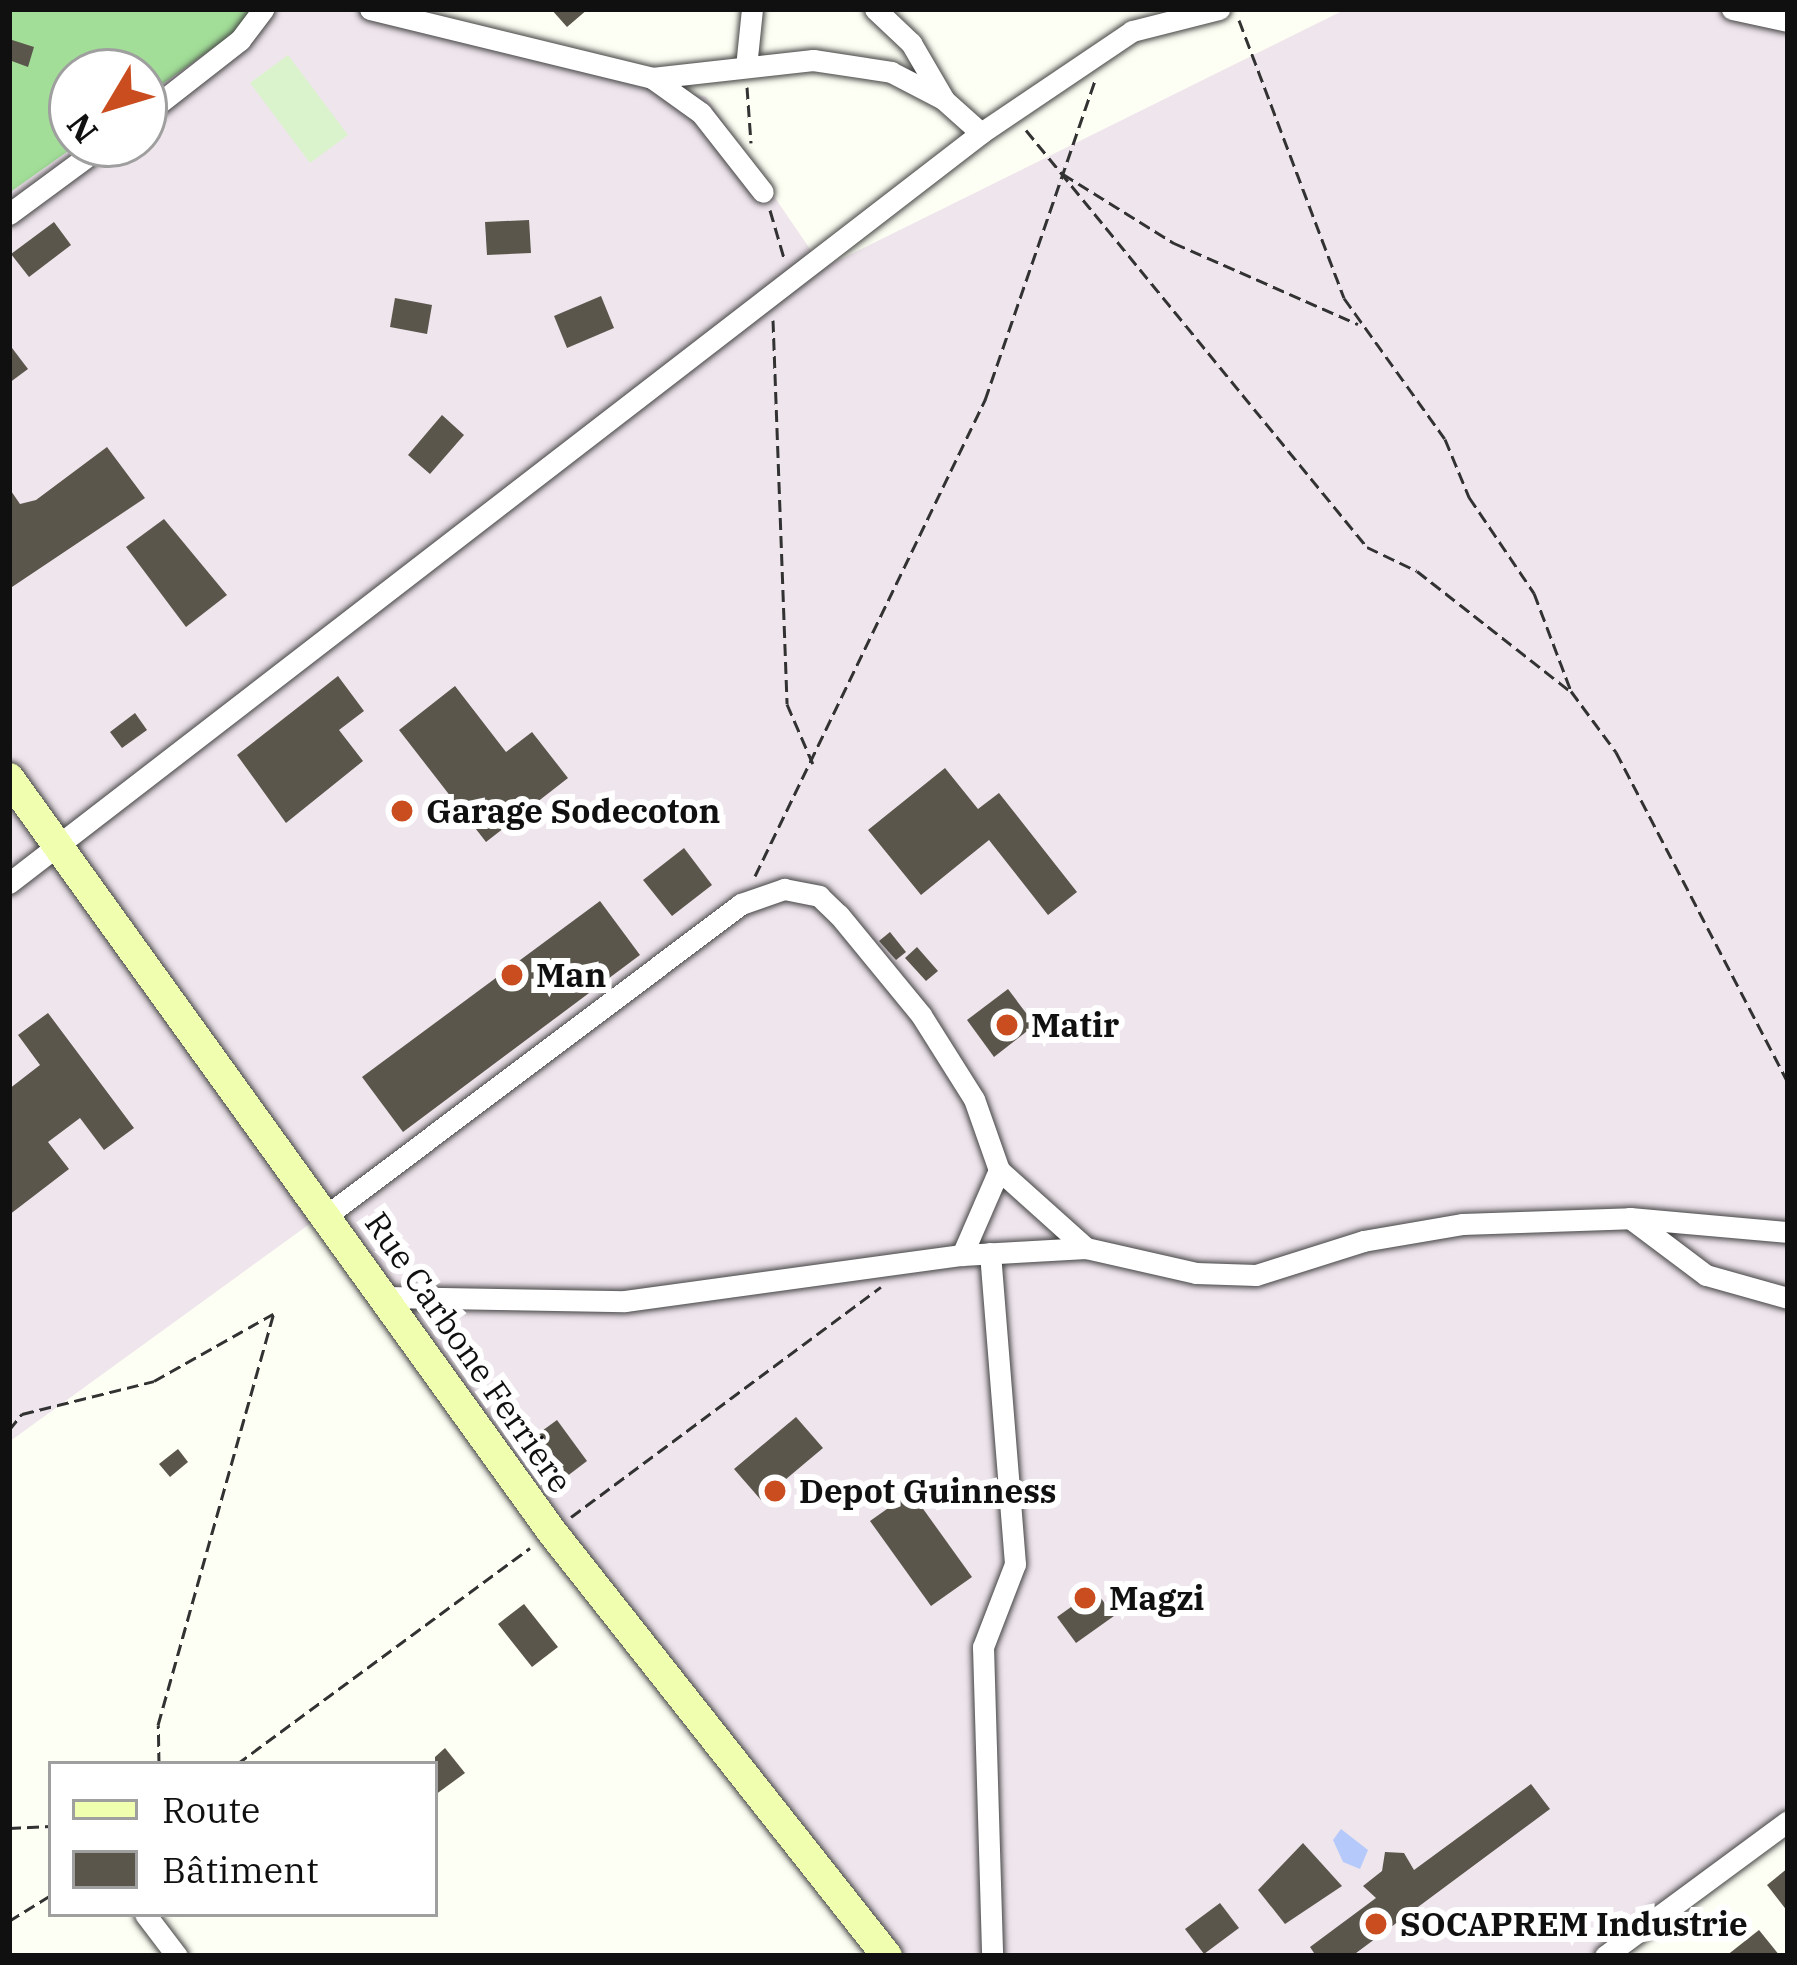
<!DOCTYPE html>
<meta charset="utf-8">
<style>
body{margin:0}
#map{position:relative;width:1797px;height:1965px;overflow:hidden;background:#fefff4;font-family:"IBM Plex Serif",serif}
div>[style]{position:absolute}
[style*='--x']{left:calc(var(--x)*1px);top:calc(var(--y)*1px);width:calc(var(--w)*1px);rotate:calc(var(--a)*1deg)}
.industrial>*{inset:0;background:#efe5ed}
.forest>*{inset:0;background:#a2de98}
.pitch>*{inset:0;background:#daf3cc}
.water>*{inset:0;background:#b5cafa}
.building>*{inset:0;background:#5a564c}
.path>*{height:3px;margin-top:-1.5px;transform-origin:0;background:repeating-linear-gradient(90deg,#323232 0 12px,transparent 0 18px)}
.roads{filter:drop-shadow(0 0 3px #434343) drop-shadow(0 0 3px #434343)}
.street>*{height:21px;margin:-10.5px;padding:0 10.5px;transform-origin:10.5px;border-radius:10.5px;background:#fff}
.secondary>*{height:30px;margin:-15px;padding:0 15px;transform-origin:15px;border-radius:15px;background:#efffaf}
.dots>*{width:33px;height:33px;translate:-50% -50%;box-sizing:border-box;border:6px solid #fff;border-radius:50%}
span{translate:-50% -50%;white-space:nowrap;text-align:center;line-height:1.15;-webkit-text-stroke:12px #fff;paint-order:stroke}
.poi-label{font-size:33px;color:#101010;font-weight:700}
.left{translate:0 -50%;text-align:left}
.street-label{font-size:33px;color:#101010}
.frame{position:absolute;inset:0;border:12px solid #101010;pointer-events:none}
.legend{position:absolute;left:48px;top:1761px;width:390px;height:156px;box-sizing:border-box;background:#fff;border:3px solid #9f9f9f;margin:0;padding:15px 21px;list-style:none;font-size:36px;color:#101010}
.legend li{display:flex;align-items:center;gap:24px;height:60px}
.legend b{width:60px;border:3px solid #9f9f9f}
.north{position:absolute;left:48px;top:48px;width:120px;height:120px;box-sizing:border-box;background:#fff;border:3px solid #9f9f9f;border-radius:50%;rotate:232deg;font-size:33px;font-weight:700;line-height:48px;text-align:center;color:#101010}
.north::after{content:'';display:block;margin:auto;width:42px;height:54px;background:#ca4d1f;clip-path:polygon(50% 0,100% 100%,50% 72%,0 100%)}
</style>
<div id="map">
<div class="industrial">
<div style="clip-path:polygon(evenodd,9px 9px,367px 9px,706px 97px,823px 268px,1346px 9px,1788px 9px,1788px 1814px,1602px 1956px,905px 1956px,469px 1420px,322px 1215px,9px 1442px,9px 9px,72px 72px,144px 72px,144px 144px,72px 144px,72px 72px)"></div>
</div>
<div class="forest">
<div style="clip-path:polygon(9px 9px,268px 9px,144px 97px,144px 72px,72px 72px,72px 144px,78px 144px,9px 193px)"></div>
</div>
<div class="pitch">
<div style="clip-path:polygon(288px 55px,348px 135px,310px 163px,250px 83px)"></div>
</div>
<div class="water">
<div style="clip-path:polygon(1341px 1829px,1368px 1850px,1360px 1869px,1343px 1862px,1333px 1840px)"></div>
</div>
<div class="building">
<div style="clip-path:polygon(551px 9px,588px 9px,567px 27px)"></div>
<div style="clip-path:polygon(9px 39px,34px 47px,28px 67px,9px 60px)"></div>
<div style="clip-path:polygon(529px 220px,531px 253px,487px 255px,485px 222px)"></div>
<div style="clip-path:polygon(54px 222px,71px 245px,29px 277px,11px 254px)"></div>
<div style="clip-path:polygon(601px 296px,614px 328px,567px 348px,554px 316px)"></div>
<div style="clip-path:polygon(395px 298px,432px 305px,427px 334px,390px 327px)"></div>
<div style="clip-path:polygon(9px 344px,28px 369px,9px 383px)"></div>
<div style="clip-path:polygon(442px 415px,464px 435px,430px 474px,408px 455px)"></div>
<div style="clip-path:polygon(107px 447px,145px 498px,9px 589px,9px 488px,20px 504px,36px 500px)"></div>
<div style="clip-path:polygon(164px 519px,227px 595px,186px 627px,126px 547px)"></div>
<div style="clip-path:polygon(338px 676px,364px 711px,339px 730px,363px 761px,286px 823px,237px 755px)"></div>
<div style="clip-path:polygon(455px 686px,506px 752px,532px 732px,568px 778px,486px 842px,399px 730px)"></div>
<div style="clip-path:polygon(135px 713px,147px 730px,122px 748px,110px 732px)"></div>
<div style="clip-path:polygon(945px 768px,978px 809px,999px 793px,1077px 892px,1048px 915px,989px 840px,921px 895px,868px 830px)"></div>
<div style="clip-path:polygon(684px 848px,712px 885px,672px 916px,643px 880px)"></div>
<div style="clip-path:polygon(600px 901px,640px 955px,403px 1132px,362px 1077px)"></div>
<div style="clip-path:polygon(890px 932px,906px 952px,896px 960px,879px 941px)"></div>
<div style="clip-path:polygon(917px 947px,938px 971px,926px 981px,905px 958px)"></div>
<div style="clip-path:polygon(1008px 989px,1035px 1025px,994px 1057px,967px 1020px)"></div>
<div style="clip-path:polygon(48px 1013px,134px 1128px,104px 1150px,80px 1118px,48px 1142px,69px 1169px,9px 1215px,9px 1089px,40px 1065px,18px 1035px)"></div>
<div style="clip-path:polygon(796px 1417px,823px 1448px,761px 1500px,734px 1469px)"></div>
<div style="clip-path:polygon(557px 1420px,587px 1461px,566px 1477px,535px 1436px)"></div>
<div style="clip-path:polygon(178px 1449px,188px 1462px,170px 1477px,159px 1464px)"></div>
<div style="clip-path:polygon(911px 1492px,972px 1577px,931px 1606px,870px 1521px)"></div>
<div style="clip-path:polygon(1095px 1590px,1114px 1616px,1076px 1643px,1057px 1617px)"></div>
<div style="clip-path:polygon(524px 1604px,558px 1647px,532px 1667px,498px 1624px)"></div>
<div style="clip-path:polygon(445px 1748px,465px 1773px,435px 1795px,435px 1757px)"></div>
<div style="clip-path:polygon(1531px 1784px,1550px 1809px,1352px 1956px,1316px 1956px,1310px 1947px,1376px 1898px,1363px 1886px,1382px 1871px,1385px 1852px,1404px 1853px,1414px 1870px)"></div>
<div style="clip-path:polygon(1303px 1843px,1342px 1886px,1285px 1924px,1258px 1890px)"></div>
<div style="clip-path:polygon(1788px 1868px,1788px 1912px,1767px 1885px)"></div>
<div style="clip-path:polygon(1220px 1903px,1239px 1928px,1204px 1954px,1185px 1929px)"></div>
<div style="clip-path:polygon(1759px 1930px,1780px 1956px,1726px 1956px)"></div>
</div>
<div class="path">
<div style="--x:1239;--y:20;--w:297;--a:69.3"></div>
<div style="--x:1344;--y:298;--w:173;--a:54.4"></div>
<div style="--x:1445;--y:439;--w:63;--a:67.5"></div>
<div style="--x:1469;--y:497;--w:116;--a:55.9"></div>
<div style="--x:1534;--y:593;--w:105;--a:69.3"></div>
<div style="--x:1571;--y:691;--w:76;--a:53.6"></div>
<div style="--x:1616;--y:752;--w:372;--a:62.5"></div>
<div style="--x:747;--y:87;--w:56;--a:85.9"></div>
<div style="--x:1026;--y:130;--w:539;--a:50.73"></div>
<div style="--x:1367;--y:547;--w:55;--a:25.6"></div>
<div style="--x:1417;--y:571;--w:193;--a:38.1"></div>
<div style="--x:1063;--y:174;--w:131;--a:31.9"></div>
<div style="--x:1174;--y:243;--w:201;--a:23.8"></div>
<div style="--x:770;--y:210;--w:50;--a:73.7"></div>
<div style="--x:773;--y:320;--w:384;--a:87.9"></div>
<div style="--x:787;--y:704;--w:65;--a:66.6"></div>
<div style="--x:755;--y:876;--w:529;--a:-64.21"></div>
<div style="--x:985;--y:400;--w:337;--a:-71"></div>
<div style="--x:9;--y:1430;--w:21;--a:-51"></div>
<div style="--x:22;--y:1414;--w:136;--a:-14"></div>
<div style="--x:154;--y:1381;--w:137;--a:-29.4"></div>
<div style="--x:571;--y:1517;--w:386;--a:-36.6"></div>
<div style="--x:159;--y:1764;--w:39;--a:-91"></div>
<div style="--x:158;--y:1725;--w:428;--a:-74.3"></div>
<div style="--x:237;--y:1764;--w:364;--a:-36.4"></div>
<div style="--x:9;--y:1828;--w:42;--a:-2.7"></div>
<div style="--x:9;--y:1921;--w:49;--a:-31.8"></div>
</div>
<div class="roads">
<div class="street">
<div style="--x:370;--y:9;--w:290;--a:13.7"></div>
<div style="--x:652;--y:78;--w:162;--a:-6.4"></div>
<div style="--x:813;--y:60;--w:79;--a:8.7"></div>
<div style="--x:891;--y:72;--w:59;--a:27.4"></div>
<div style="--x:943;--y:99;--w:51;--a:41.8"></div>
<div style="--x:875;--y:9;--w:50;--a:43.4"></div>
<div style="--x:911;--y:43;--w:64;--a:59.8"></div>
<div style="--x:1732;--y:9;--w:57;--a:12.1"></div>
<div style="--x:746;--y:67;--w:58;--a:-84.1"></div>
<div style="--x:652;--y:78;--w:60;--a:35.5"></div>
<div style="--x:701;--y:113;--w:100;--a:51.9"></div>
<div style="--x:144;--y:115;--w:122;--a:-38"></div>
<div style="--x:240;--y:40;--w:39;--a:-53"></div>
<div style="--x:9;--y:214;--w:118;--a:-36.4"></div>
<div style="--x:9;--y:883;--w:1228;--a:-37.65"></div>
<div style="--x:981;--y:133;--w:182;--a:-34"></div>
<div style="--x:1132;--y:31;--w:90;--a:-14.2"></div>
<div style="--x:327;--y:1215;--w:518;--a:-36.91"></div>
<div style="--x:741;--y:904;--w:46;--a:-19.2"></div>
<div style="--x:784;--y:889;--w:36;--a:11"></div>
<div style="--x:819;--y:896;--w:28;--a:44"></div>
<div style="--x:839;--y:915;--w:129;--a:50.6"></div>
<div style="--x:921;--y:1015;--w:99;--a:57.8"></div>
<div style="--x:974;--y:1099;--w:75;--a:70.6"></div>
<div style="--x:999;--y:1170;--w:117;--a:41.9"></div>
<div style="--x:1630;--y:1218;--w:95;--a:36.9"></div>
<div style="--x:1706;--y:1275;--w:85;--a:15.7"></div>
<div style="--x:990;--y:1253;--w:312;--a:85.4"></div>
<div style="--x:1015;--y:1564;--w:89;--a:111.1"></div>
<div style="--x:983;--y:1647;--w:309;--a:88.3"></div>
<div style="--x:962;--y:1255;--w:93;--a:-66.5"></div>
<div style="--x:386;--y:1297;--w:239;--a:1"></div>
<div style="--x:625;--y:1301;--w:340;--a:-7.8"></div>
<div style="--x:962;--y:1255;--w:124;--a:-3.2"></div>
<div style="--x:1086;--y:1248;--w:113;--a:12.8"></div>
<div style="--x:1196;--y:1273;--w:60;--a:1.9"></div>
<div style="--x:1256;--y:1275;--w:112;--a:-17.6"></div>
<div style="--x:1363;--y:1241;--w:100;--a:-9.7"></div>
<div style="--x:1462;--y:1224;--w:168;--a:-2"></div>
<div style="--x:1630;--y:1218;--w:159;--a:5.1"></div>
<div style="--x:145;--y:1914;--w:53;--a:52.7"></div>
<div style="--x:1605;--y:1956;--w:227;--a:-36.4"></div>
</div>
<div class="secondary">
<div style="--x:9;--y:778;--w:929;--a:54.24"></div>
<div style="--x:552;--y:1532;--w:540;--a:51.69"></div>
</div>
</div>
<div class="dots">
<div style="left:402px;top:811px;background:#ca4d1f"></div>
<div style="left:512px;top:975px;background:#ca4d1f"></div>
<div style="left:1007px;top:1025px;background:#ca4d1f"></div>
<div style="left:775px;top:1491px;background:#ca4d1f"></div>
<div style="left:1085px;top:1598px;background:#ca4d1f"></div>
<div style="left:1376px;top:1924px;background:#ca4d1f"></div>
</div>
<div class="poi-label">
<span class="left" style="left:426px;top:811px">Garage Sodecoton</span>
<span class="left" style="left:536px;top:975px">Man</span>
<span class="left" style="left:1031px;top:1025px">Matir</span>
<span class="left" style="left:799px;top:1491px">Depot Guinness</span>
<span class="left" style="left:1109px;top:1598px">Magzi</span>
<span class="left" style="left:1400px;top:1924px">SOCAPREM Industrie</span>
</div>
<div class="street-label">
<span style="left:469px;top:1352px;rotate:55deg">Rue Carbone Ferriere</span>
</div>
<div class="frame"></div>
<ul class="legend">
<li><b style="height:15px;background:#efffaf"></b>Route</li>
<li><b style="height:33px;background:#5a564c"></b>Bâtiment</li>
</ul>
<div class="north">N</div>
</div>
